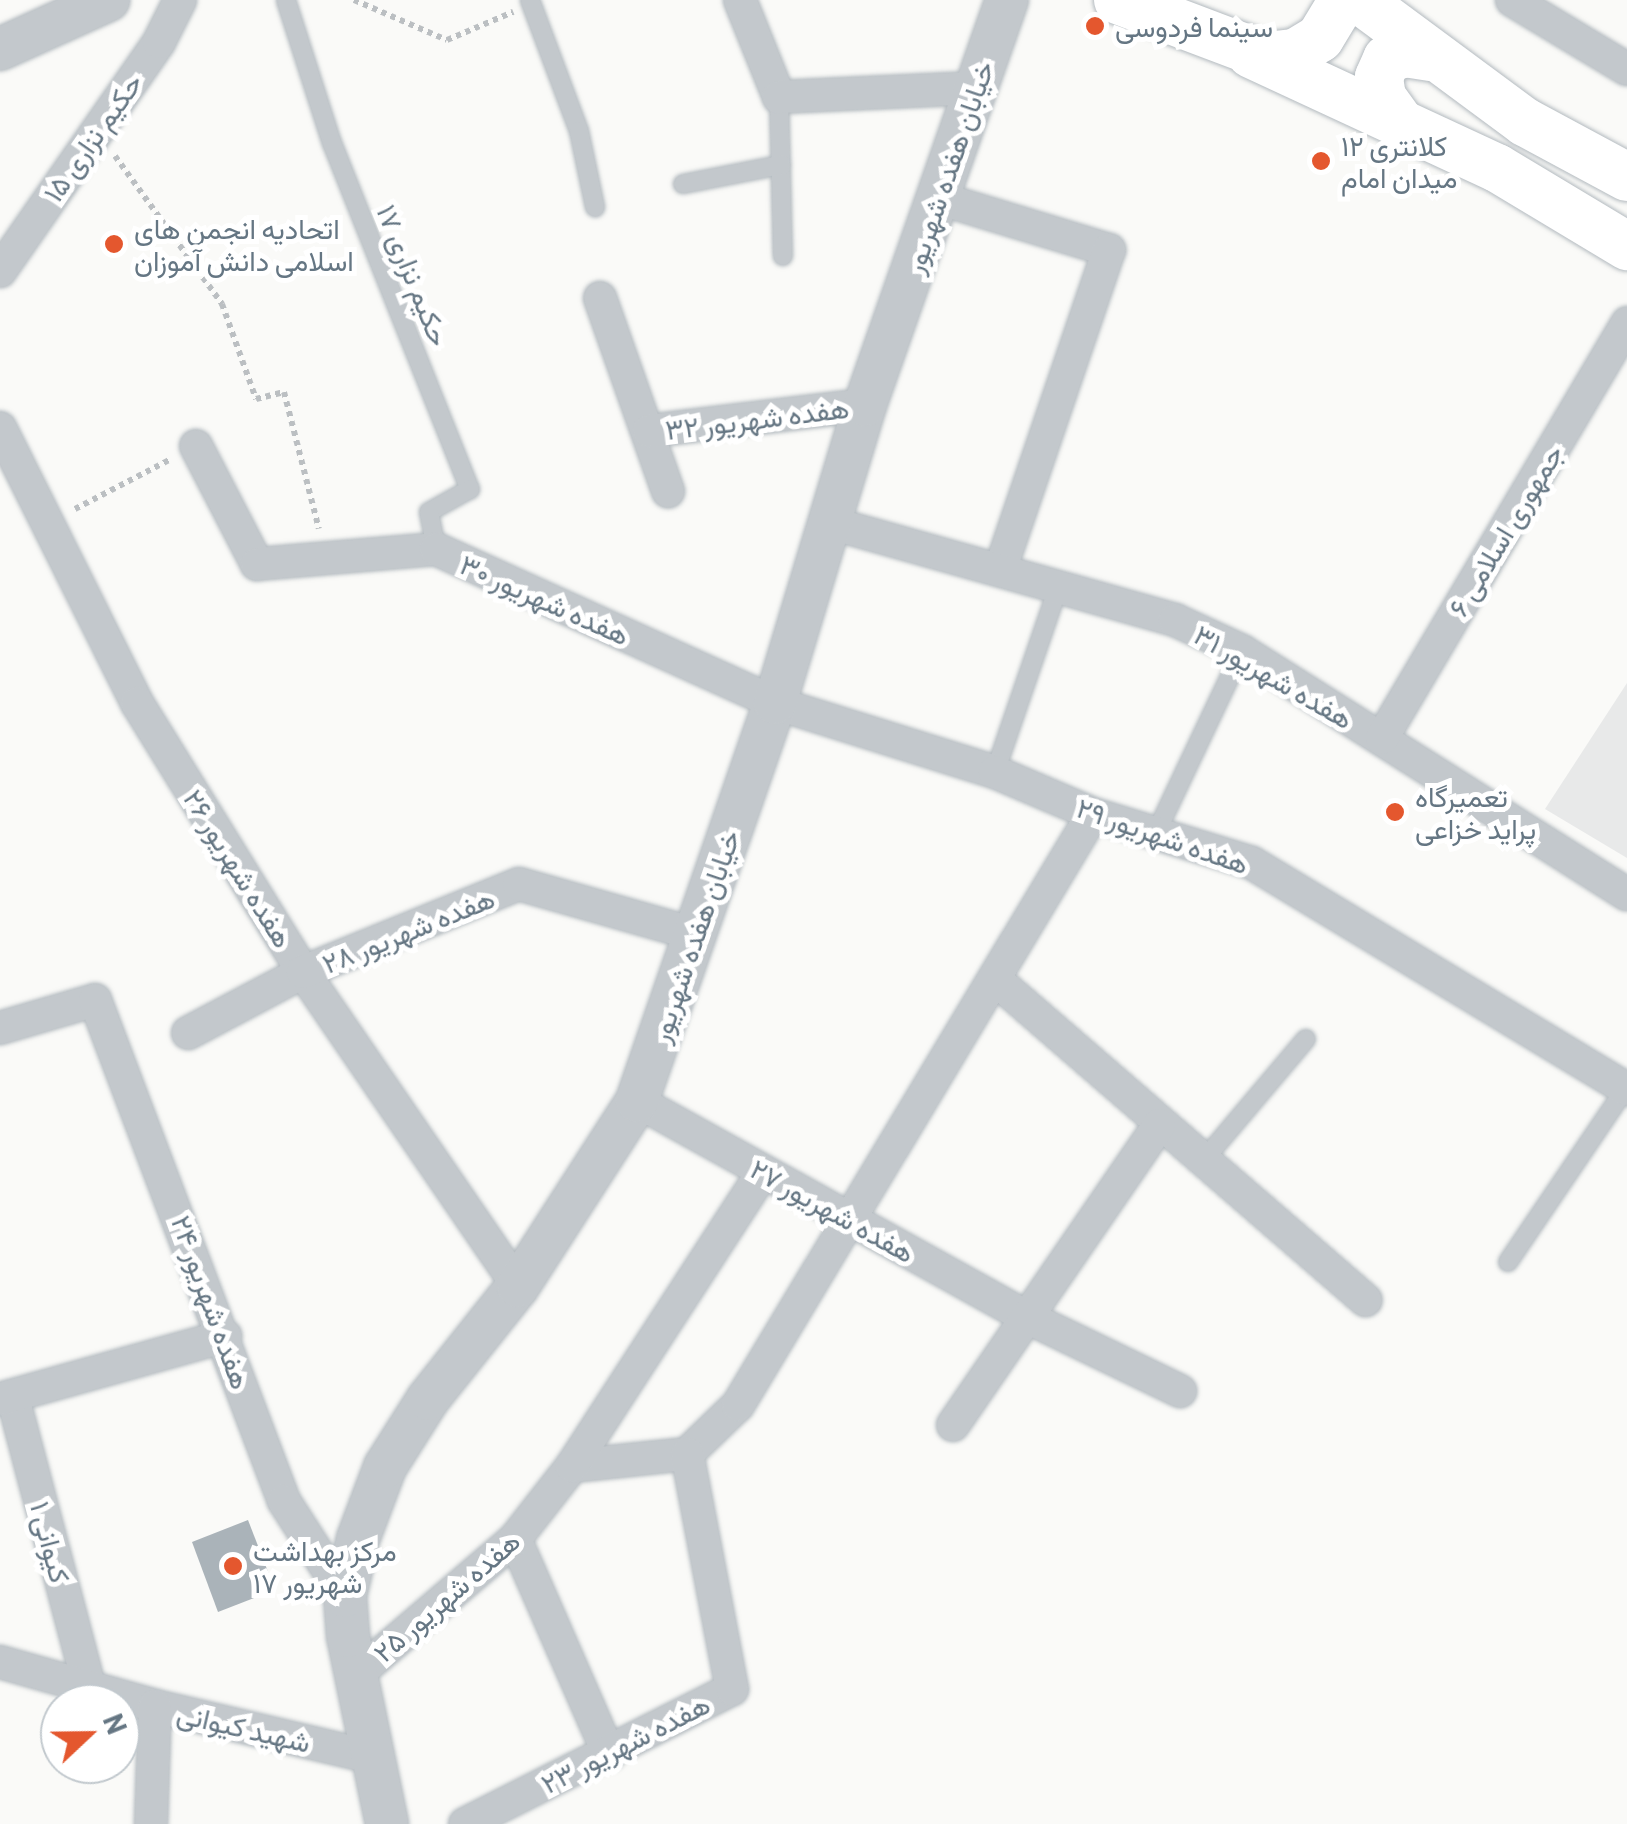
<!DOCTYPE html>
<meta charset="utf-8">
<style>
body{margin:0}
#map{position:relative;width:1627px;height:1824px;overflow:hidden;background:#fafaf8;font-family:Barlow,Vazirmatn,sans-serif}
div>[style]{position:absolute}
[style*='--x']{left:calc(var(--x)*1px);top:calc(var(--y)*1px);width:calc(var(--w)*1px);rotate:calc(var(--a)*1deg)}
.built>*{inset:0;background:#e8e9e9}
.building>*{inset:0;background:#aab3b9}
.path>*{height:6px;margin-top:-3px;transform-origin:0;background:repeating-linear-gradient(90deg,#bbbfc2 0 5px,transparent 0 10px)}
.roads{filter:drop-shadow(0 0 2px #b3babf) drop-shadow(0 0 2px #b3babf)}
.service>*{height:18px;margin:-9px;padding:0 9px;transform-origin:9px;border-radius:9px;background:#c3c8cc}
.minor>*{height:32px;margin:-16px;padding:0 16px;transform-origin:16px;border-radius:16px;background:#c3c8cc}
.tertiary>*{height:42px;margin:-21px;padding:0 21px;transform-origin:21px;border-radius:21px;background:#c3c8cc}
.secondary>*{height:48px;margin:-24px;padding:0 24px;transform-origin:24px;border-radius:24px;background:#fff}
.dots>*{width:28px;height:28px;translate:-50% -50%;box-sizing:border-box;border:5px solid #fff;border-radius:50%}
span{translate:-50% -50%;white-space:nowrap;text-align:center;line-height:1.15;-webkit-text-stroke:10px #fff;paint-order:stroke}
.poi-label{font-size:28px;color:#657683}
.left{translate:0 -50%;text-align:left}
.street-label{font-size:28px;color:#657683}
.north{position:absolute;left:40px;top:1684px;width:100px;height:100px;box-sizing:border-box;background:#fff;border:2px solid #c1c8cd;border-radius:50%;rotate:68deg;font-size:28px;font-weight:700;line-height:40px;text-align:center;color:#657683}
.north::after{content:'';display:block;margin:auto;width:35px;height:45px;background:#e4572e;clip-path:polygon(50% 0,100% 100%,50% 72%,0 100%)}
</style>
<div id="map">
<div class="built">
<div style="clip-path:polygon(1627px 683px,1627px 858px,1545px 809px)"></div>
</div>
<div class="building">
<div style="clip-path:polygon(248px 1520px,275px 1590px,218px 1612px,192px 1542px)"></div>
</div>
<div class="path">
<div style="--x:354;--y:0;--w:101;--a:23.3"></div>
<div style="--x:447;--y:40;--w:72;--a:-23"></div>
<div style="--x:115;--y:156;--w:183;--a:54.1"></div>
<div style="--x:222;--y:304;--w:101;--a:70.3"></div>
<div style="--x:256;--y:399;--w:29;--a:-14"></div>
<div style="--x:284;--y:392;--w:141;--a:75.7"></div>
<div style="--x:75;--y:509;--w:108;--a:-27.5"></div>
</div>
<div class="roads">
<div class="service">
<div style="--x:286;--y:0;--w:150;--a:72.2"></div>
<div style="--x:332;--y:143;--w:373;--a:68.3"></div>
<div style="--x:470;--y:489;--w:47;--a:150.7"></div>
<div style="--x:429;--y:512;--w:38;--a:79"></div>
<div style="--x:530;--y:0;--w:140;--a:69.5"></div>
<div style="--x:579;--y:131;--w:78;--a:78.1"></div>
<div style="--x:779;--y:97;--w:159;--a:88.6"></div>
<div style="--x:683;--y:184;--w:100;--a:-11"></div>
<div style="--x:995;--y:772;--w:198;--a:-71.1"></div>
<div style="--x:1156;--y:833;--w:201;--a:-64.7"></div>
<div style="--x:1202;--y:1162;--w:161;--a:-49.8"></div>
<div style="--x:1508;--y:1262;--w:212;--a:-55.9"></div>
</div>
<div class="minor">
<div style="--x:740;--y:0;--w:105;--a:68.1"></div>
<div style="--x:779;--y:97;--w:197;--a:-2.6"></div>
<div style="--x:1512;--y:0;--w:134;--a:31"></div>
<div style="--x:938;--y:198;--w:179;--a:16.9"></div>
<div style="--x:1109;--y:250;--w:338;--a:108.8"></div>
<div style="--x:0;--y:271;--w:279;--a:-55.2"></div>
<div style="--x:159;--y:42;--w:47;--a:-63.4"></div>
<div style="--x:600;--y:298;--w:205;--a:70.6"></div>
<div style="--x:0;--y:428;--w:307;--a:63.5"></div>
<div style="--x:137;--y:703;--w:316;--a:58.3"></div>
<div style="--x:303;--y:972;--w:381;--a:55.6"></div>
<div style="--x:649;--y:431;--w:218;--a:-6.9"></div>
<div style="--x:196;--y:446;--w:133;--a:62.7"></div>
<div style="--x:257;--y:564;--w:180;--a:-4.8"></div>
<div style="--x:436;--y:549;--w:372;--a:24.4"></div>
<div style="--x:775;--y:703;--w:231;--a:17.4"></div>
<div style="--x:995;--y:772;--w:107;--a:23.2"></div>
<div style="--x:1093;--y:814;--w:166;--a:17.1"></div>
<div style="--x:1252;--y:863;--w:438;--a:31.1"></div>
<div style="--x:827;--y:522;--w:362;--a:15.7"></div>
<div style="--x:1175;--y:620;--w:74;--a:24.8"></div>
<div style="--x:1242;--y:651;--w:455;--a:32.3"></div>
<div style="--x:1382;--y:738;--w:482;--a:-59.4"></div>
<div style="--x:996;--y:980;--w:489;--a:40.9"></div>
<div style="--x:0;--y:1028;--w:99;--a:-16.4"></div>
<div style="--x:95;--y:1000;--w:535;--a:69.33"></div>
<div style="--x:284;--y:1501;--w:113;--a:57.3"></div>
<div style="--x:188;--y:1033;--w:130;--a:-27.9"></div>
<div style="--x:303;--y:972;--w:233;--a:-22.2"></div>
<div style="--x:519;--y:884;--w:183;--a:15.9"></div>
<div style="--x:637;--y:1101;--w:448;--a:29"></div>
<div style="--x:1029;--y:1318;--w:168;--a:25.8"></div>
<div style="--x:13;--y:1398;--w:298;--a:75.2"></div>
<div style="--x:0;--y:1399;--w:234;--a:-15.6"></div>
<div style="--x:953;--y:1425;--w:364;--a:-55.5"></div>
<div style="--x:572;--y:1466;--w:116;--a:-6"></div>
<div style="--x:687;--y:1454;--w:71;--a:-43.9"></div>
<div style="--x:738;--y:1405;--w:689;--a:-59.01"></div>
<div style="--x:515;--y:1539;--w:235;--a:66.4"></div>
<div style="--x:0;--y:1662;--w:161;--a:15.8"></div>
<div style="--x:155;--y:1706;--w:224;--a:13.2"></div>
<div style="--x:355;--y:1676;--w:211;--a:-40.6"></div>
<div style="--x:515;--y:1539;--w:93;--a:-52"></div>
<div style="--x:572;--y:1466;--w:351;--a:-57"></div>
<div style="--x:151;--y:1824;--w:118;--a:-88.1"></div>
<div style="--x:465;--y:1824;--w:299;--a:-26.8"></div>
<div style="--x:732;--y:1689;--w:239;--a:-100.8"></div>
</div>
<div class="tertiary">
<div style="--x:0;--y:49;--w:119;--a:-24.4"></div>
<div style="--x:387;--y:1824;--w:192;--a:-101.7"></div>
<div style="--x:348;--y:1636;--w:40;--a:-94.3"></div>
<div style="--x:345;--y:1596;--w:58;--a:-77.2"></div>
<div style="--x:358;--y:1539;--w:77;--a:-69.4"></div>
<div style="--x:385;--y:1467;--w:80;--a:-57.7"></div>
<div style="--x:428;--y:1399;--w:144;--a:-51.5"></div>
<div style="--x:518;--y:1286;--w:220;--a:-57.2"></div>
<div style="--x:637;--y:1101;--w:421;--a:-70.9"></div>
<div style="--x:775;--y:703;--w:311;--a:-73.2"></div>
<div style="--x:865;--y:405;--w:429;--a:-70.7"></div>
</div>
<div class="secondary">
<div style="--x:1118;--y:0;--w:158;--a:20.7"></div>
<div style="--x:1266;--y:56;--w:29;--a:-6"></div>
<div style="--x:1295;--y:53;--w:29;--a:-31"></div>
<div style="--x:1320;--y:38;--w:44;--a:-58.8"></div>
<div style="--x:1360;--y:0;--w:205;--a:36.5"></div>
<div style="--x:1525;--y:122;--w:116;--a:28.3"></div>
<div style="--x:1251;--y:54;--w:271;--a:24.9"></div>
<div style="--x:1497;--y:168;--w:152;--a:31"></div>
<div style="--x:1400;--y:122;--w:31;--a:-126"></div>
<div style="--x:1382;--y:97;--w:20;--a:-99"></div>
<div style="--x:1379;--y:77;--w:20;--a:-66"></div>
<div style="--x:1387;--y:59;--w:19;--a:-18"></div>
<div style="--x:1405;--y:53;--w:26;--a:9"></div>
</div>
</div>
<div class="dots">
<div style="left:1095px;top:26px;background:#e4572e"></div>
<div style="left:1321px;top:161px;background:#e4572e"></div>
<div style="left:114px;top:244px;background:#e4572e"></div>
<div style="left:1395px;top:812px;background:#e4572e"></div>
<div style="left:233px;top:1566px;background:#e4572e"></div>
</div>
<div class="poi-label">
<span class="left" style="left:1115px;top:26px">سینما فردوسی</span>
<span class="left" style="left:1341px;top:161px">کلانتری ۱۲<br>میدان امام</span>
<span class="left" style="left:134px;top:244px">اتحادیه انجمن های<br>اسلامی دانش آموزان</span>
<span class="left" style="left:1415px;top:812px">تعمیرگاه<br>پراید خزاعی</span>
<span class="left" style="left:253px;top:1566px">مرکز بهداشت<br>۱۷ شهریور</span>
</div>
<div class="street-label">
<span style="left:92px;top:137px;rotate:-55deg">حکیم نزاری ۱۵</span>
<span style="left:948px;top:167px;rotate:-71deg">خیابان هفده شهریور</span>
<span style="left:414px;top:275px;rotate:68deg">حکیم نزاری ۱۷</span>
<span style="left:757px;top:418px;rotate:-7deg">هفده شهریور ۳۲</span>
<span style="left:1505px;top:530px;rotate:-59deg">جمهوری اسلامی ۶</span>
<span style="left:545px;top:599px;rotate:24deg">هفده شهریور ۳۰</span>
<span style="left:1274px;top:676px;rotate:30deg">هفده شهریور ۳۱</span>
<span style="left:1163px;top:835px;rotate:19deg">هفده شهریور ۲۹</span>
<span style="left:239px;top:868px;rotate:58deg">هفده شهریور ۲۶</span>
<span style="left:408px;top:930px;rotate:-22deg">هفده شهریور ۲۸</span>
<span style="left:694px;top:936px;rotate:-71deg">خیابان هفده شهریور</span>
<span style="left:833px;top:1210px;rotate:29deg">هفده شهریور ۲۷</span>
<span style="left:212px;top:1302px;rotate:70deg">هفده شهریور ۲۴</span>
<span style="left:51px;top:1542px;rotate:75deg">کیوانی ۱</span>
<span style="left:446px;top:1596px;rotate:-41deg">هفده شهریور ۲۵</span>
<span style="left:244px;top:1727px;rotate:13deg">شهید کیوانی</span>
<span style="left:625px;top:1743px;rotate:-27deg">هفده شهریور ۲۳</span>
</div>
<div class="north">N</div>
</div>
